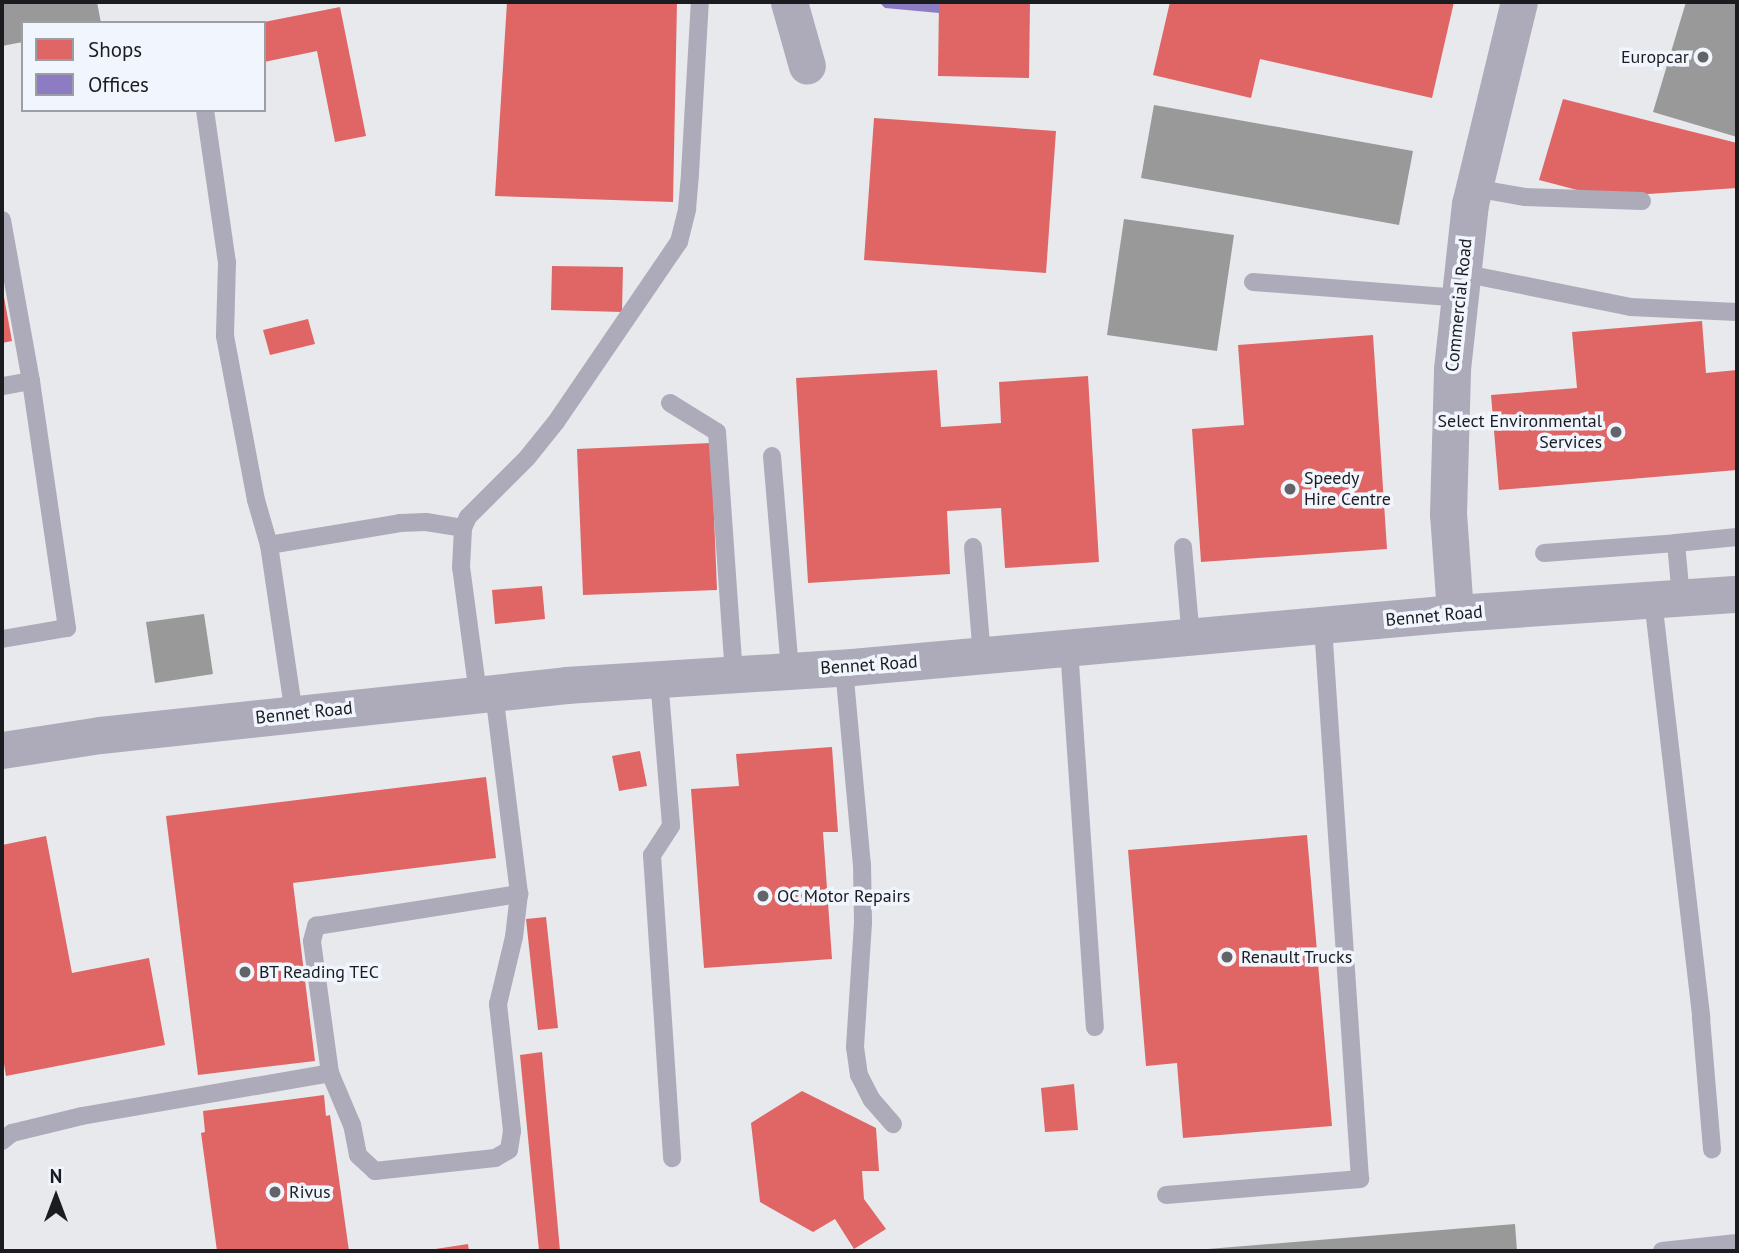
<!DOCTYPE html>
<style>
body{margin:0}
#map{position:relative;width:1739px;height:1253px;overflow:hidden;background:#e7e9ec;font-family:"PT Sans",sans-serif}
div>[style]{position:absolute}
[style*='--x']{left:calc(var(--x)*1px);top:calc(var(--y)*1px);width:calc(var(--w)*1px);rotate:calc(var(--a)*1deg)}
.shops>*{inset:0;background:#e06666}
.offices>*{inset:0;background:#8e7cc3}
.industry>*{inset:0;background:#999}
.lane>*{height:18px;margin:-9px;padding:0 9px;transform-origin:9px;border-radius:9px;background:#adabba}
.street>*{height:37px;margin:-18.5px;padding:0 18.5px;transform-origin:18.5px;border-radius:18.5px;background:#adabba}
.dots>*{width:19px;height:19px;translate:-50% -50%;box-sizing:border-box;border:4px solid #f1f5fd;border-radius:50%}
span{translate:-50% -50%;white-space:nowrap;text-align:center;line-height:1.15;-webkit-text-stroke:7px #f1f5fd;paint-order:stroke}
.poi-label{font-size:18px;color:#1b1c1f}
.right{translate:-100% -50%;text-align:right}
.left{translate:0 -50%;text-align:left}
.street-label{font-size:18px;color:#1b1c1f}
.frame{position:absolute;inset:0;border:4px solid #1b1c1f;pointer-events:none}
.legend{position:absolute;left:21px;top:21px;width:245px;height:91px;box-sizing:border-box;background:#f1f5fd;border:2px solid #9b9ea4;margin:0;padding:9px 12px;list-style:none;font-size:21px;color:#1b1c1f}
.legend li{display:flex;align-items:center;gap:14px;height:35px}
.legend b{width:35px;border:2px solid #9b9ea4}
.north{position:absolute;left:21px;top:1162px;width:70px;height:70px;-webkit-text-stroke:5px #f1f5fd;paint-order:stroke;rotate:0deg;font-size:19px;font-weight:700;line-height:28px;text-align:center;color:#1b1c1f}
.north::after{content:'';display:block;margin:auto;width:24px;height:32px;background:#1b1c1f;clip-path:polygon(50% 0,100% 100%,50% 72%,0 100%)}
</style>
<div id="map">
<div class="shops">
<div style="clip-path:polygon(507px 2px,677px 2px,673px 202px,495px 196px)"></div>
<div style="clip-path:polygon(939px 2px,1030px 2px,1029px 78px,938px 76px)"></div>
<div style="clip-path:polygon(1170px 2px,1454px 2px,1432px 98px,1260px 59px,1251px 98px,1153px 75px)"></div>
<div style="clip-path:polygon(340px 7px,366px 136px,335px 142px,317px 51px,264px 62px,264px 22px)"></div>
<div style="clip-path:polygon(1563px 99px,1737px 143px,1737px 188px,1604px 197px,1539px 180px)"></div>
<div style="clip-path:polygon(874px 118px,1056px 131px,1046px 273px,864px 260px)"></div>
<div style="clip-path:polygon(552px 266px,623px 267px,622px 312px,551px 310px)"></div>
<div style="clip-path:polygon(2px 286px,12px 341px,2px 343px)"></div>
<div style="clip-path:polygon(308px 319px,315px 344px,270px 355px,263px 330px)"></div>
<div style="clip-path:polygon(1702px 321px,1706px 373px,1737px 370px,1737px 470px,1499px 490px,1491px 395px,1577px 388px,1572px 332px)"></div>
<div style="clip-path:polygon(1373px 335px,1387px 549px,1201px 562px,1192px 429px,1244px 425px,1238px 345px)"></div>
<div style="clip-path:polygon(937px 370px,941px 427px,1001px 423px,999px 382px,1088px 376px,1099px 562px,1005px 568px,1001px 508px,947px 511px,950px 574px,808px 583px,796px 378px)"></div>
<div style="clip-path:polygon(711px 443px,717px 590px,583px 595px,577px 449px)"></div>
<div style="clip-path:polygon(542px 586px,545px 619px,495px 624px,492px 590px)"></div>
<div style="clip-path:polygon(832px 747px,838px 832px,823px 832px,832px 959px,704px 968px,691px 789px,739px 786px,736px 754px)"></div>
<div style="clip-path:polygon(640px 751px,647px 786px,619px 791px,612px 756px)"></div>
<div style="clip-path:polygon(486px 777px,496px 858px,293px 883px,315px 1061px,198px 1075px,166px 816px)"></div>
<div style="clip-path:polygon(1307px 835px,1332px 1126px,1183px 1138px,1177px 1063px,1146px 1066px,1128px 850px)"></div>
<div style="clip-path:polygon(46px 836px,72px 973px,149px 958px,165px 1045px,6px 1076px,2px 1052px,2px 845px)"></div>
<div style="clip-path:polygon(546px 917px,558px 1028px,538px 1030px,526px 919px)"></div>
<div style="clip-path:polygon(542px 1052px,560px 1251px,539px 1251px,520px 1055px)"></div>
<div style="clip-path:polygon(1074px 1084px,1078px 1130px,1045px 1132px,1041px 1088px)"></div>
<div style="clip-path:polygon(802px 1091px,876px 1128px,879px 1171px,862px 1171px,864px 1199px,886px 1229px,854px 1249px,835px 1219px,813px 1232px,760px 1202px,751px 1123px)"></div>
<div style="clip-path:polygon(324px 1095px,326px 1116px,330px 1115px,349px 1251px,217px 1251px,201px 1133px,205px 1132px,203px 1111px)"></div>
<div style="clip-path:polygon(468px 1244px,469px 1251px,429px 1251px,429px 1250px)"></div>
</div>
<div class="offices">
<div style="clip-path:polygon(879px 2px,939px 2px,939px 13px,885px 8px)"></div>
</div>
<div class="industry">
<div style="clip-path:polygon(2px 2px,97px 2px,101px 23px,23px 23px,23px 42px,2px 46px)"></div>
<div style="clip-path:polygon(1686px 2px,1737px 2px,1737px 137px,1653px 112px)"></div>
<div style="clip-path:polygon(1154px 105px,1413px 151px,1399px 225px,1141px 178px)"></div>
<div style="clip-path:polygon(1124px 219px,1234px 235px,1217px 351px,1107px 335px)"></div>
<div style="clip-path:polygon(204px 614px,213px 674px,155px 683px,146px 622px)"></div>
<div style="clip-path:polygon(1515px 1224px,1517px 1251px,1208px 1251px,1208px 1249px)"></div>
</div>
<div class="lane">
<div style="--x:205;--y:110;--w:155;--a:81.8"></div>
<div style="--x:227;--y:263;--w:73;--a:91.6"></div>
<div style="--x:225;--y:336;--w:167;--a:79.3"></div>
<div style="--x:256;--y:500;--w:47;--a:73.9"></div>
<div style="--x:269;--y:545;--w:171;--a:81.6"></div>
<div style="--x:1474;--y:188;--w:52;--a:10"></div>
<div style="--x:1525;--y:197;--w:117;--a:2"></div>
<div style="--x:2;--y:220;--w:164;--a:79.8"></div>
<div style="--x:31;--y:381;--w:29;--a:170"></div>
<div style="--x:1462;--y:273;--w:171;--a:11.4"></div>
<div style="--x:1630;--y:307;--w:107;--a:2.7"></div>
<div style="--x:1253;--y:282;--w:207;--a:4.4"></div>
<div style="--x:670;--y:403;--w:55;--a:31.7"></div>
<div style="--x:717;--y:432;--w:243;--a:86"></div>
<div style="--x:772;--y:456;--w:216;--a:85.2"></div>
<div style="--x:1676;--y:543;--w:61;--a:-5.6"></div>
<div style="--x:269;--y:545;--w:133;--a:-9.5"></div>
<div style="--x:400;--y:523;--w:26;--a:-2"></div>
<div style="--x:426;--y:522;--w:37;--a:9"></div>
<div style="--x:973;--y:547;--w:109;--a:85.3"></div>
<div style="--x:1183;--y:547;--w:91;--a:85"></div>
<div style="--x:1544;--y:553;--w:132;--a:-4.3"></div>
<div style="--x:1676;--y:543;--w:55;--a:84.8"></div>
<div style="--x:1653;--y:600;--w:421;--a:83.4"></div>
<div style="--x:1701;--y:1018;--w:132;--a:85.2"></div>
<div style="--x:2;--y:639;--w:66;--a:-9.6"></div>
<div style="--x:67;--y:628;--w:250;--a:-98.3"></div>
<div style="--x:1069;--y:648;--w:380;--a:86.1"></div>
<div style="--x:844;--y:668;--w:197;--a:84.8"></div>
<div style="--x:862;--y:864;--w:59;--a:89"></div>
<div style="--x:863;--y:923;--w:124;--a:93.7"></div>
<div style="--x:855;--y:1047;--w:28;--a:82"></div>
<div style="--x:859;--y:1075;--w:28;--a:63"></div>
<div style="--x:872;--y:1100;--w:32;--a:49"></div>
<div style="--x:659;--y:679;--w:147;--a:85.3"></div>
<div style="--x:671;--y:826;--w:35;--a:123"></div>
<div style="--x:652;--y:855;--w:304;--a:86.2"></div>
<div style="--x:494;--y:693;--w:203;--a:82.9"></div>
<div style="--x:519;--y:894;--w:43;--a:96.6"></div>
<div style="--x:514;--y:937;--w:69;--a:103.4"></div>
<div style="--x:498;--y:1004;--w:128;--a:83.7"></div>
<div style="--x:512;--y:1131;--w:19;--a:99"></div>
<div style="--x:509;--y:1150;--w:16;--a:150"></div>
<div style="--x:495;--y:1158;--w:121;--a:173.8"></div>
<div style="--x:375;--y:1171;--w:23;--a:-137"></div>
<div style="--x:358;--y:1155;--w:31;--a:-101"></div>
<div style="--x:352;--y:1125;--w:56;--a:-112.9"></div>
<div style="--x:330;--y:1073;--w:133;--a:-97.8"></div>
<div style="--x:312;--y:941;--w:16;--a:-75"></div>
<div style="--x:316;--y:926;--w:206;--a:-9"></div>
<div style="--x:478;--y:694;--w:128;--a:-97.6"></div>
<div style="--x:461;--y:567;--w:39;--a:-87"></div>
<div style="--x:463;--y:528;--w:12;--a:-66"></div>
<div style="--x:468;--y:517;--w:83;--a:-45"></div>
<div style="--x:527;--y:458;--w:46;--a:-51.1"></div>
<div style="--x:556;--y:422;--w:218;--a:-55.7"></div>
<div style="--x:679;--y:242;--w:34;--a:-76"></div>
<div style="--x:687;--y:209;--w:36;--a:-85"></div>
<div style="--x:690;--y:173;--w:171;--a:-86.7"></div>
<div style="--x:2;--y:1141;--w:13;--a:-39"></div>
<div style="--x:12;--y:1133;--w:72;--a:-13.7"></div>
<div style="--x:82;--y:1116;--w:252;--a:-9.8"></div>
<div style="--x:1166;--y:1195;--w:195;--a:-4.7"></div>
<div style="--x:1360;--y:1179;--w:553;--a:-93.83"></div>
<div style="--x:1662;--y:1251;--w:75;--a:-6.1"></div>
</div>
<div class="street">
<div style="--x:789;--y:2;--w:66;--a:74.3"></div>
<div style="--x:1455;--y:613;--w:99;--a:-94"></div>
<div style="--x:1448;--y:514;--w:145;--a:-88.4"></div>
<div style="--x:1452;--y:369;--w:166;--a:-83.8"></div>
<div style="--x:1470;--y:204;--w:208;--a:-76.4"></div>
<div style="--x:2;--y:750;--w:99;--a:-8.7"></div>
<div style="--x:100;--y:735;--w:469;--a:-6.1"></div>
<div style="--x:566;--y:685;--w:287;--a:-3.6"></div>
<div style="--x:852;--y:667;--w:605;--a:-5.12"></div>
<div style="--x:1455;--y:613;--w:283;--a:-3.9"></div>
</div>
<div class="dots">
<div style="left:1703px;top:57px;background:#626467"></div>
<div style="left:1616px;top:432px;background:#626467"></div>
<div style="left:1290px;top:489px;background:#626467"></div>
<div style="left:763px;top:896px;background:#626467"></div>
<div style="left:1227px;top:957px;background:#626467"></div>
<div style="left:245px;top:972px;background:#626467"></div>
<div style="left:275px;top:1192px;background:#626467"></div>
</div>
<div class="poi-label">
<span class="right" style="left:1689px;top:57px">Europcar</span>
<span class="right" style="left:1602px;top:432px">Select Environmental<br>Services</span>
<span class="left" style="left:1304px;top:489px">Speedy<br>Hire Centre</span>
<span class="left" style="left:777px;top:896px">OC Motor Repairs</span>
<span class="left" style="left:1241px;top:957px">Renault Trucks</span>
<span class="left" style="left:259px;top:972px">BT Reading TEC</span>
<span class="left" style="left:289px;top:1192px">Rivus</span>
</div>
<div class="street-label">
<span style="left:1459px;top:305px;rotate:-84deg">Commercial Road</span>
<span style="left:1434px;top:616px;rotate:-5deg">Bennet Road</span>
<span style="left:869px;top:665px;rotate:-4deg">Bennet Road</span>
<span style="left:304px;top:713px;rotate:-6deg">Bennet Road</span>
</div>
<div class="frame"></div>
<ul class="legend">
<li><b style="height:19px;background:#e06666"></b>Shops</li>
<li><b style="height:19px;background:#8e7cc3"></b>Offices</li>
</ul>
<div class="north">N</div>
</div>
